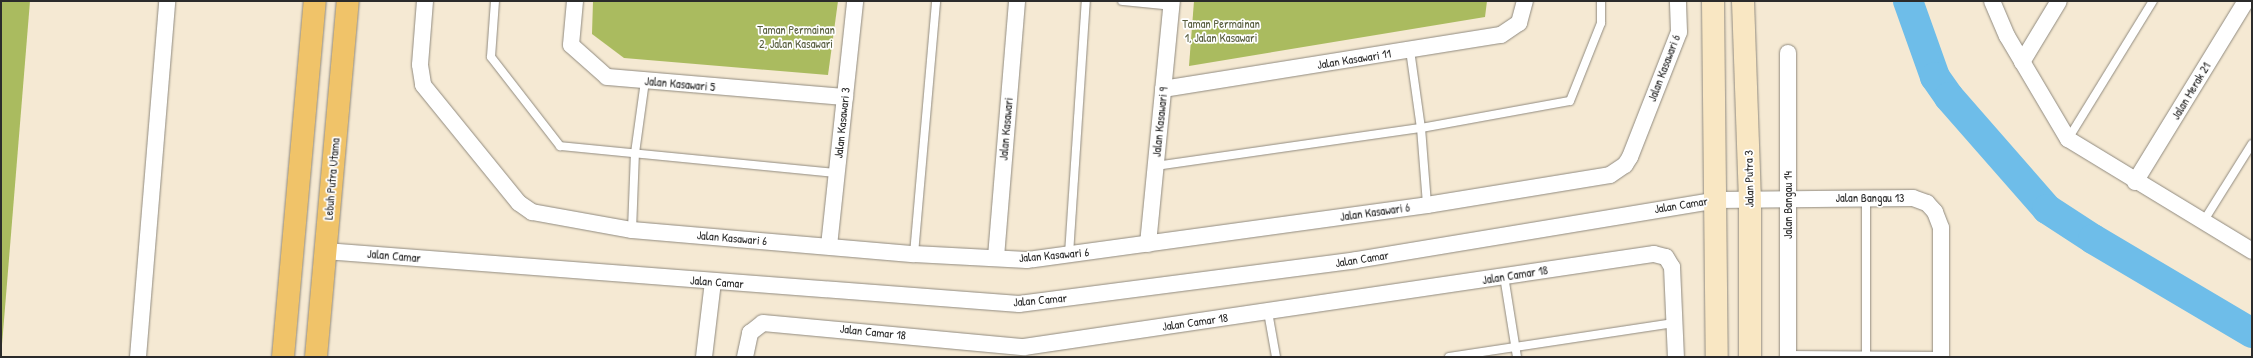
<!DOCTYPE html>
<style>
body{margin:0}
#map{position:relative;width:2253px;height:358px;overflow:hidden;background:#f5e9d3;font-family:"Patrick Hand",sans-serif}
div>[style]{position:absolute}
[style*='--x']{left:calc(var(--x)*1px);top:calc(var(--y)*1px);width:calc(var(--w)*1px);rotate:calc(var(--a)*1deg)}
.green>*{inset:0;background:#aabb5f}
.river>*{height:30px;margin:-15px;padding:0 15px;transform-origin:15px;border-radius:15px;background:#6ebde9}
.roads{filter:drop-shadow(0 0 1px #908a7f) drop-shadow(0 0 1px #908a7f)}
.lane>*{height:8px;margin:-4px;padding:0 4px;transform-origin:4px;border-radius:4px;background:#fff}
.street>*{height:16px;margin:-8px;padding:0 8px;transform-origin:8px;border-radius:8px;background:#fff}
.secondary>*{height:22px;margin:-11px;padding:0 11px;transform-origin:11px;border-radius:11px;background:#f9e7c3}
.primary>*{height:22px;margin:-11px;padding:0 11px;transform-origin:11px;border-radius:11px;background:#f0c369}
span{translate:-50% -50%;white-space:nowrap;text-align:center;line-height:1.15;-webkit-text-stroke:3.5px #fff;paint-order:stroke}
.park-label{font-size:12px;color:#575d3d}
.street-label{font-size:12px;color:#2b2b2b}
.frame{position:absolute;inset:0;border:2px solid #2b2b2b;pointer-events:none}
</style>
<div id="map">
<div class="green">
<div style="clip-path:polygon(1px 1px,30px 1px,1px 357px)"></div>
<div style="clip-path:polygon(593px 1px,838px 1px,828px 75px,624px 58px,592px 34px)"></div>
<div style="clip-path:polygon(1194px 1px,1487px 1px,1485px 17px,1189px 66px)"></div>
</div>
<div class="river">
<div style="--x:1908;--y:1;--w:81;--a:70.4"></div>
<div style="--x:1935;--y:77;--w:24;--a:55"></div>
<div style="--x:1949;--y:97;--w:149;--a:48.8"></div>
<div style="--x:2047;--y:209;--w:55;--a:33.1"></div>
<div style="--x:2093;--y:239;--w:185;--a:30.6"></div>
</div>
<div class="roads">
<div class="lane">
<div style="--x:495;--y:1;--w:56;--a:94.1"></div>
<div style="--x:491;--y:57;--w:113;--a:52.2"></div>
<div style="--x:560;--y:146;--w:278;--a:5.6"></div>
<div style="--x:1122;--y:1;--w:50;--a:5.7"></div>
<div style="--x:1410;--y:50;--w:79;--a:82"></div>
<div style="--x:1421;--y:128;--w:77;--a:85.5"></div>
<div style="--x:2068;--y:139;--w:162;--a:-58.4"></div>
<div style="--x:1156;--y:166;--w:268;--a:-8.2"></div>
<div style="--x:1421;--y:128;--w:151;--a:-10.3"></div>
<div style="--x:1570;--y:101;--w:84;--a:-68.3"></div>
<div style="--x:1601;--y:23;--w:22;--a:-90"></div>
<div style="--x:2203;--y:222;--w:92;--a:-57.9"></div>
<div style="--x:632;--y:230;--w:77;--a:-87.8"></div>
<div style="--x:635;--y:153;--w:73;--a:-82.1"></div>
<div style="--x:914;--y:254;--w:254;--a:-85"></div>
<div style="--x:1069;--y:254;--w:254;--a:-86.2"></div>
<div style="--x:1504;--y:276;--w:82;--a:80.9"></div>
<div style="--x:1268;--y:312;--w:46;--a:79.9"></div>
<div style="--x:1788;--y:355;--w:153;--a:0.4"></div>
<div style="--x:1449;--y:357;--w:229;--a:-8.6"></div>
<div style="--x:1866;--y:357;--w:159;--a:-90"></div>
</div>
<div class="street">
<div style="--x:425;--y:1;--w:64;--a:94.5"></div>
<div style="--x:420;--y:65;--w:20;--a:81"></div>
<div style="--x:423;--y:85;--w:152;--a:50.9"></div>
<div style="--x:519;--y:203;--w:16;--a:35"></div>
<div style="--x:532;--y:212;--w:102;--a:10.2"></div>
<div style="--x:632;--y:230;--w:283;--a:4.9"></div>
<div style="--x:914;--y:254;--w:113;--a:3"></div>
<div style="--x:1027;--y:260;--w:404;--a:-7.8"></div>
<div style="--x:1427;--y:205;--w:185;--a:-9.3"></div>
<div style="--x:1610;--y:175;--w:18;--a:-34"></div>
<div style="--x:1625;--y:165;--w:9;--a:-58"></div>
<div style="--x:1630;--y:157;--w:134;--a:-68.6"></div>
<div style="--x:1679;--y:32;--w:31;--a:-92"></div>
<div style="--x:575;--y:1;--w:44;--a:95.2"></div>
<div style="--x:571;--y:45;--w:48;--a:41.6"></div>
<div style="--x:607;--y:77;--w:239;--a:4.8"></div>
<div style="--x:1992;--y:1;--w:38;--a:67"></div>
<div style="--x:2007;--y:36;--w:120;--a:59.4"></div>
<div style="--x:2068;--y:139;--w:215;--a:31.3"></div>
<div style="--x:2022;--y:62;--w:71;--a:-58.8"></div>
<div style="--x:1163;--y:89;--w:342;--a:-9.1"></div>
<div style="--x:1501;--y:35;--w:22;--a:-34"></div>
<div style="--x:1519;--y:23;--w:23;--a:-75"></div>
<div style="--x:2135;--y:182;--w:212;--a:-58.5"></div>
<div style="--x:1148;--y:244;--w:244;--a:-84.4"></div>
<div style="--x:829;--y:246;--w:246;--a:-83.9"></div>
<div style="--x:325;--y:251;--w:696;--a:4.37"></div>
<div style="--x:1019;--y:304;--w:340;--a:-7.4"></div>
<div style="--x:1356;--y:260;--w:366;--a:-9.4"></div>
<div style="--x:1717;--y:200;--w:196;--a:-0.6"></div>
<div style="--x:1913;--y:198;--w:15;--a:20"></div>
<div style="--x:1927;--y:203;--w:12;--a:48"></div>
<div style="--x:1935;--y:212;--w:17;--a:69"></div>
<div style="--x:1941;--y:228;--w:129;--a:90"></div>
<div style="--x:996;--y:257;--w:257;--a:-85.3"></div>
<div style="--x:138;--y:357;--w:357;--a:-85.3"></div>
<div style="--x:704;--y:357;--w:76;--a:-83.2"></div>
<div style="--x:745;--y:357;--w:25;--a:-78"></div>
<div style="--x:750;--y:333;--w:16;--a:-38"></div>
<div style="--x:763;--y:323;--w:262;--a:5.3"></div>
<div style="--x:1024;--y:347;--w:637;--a:-8.4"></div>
<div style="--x:1654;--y:254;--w:12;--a:14"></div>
<div style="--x:1666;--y:257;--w:12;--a:59"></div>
<div style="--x:1672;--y:267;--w:90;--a:87.5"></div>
<div style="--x:1788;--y:357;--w:304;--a:-90"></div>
</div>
<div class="secondary">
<div style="--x:1713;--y:1;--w:356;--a:89.4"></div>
<div style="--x:1743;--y:1;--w:198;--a:88"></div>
<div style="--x:1750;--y:199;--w:158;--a:90"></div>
</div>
<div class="primary">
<div style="--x:283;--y:357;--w:357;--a:-84.9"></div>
<div style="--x:316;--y:357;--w:357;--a:-84.9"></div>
</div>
</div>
<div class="park-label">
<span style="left:1221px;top:31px">Taman Permainan<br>1, Jalan Kasawari</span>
<span style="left:796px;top:37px">Taman Permainan<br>2, Jalan Kasawari</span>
</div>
<div class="street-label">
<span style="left:1354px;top:59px;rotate:-9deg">Jalan Kasawari 11</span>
<span style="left:1664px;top:68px;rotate:-69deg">Jalan Kasawari 6</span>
<span style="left:680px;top:84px;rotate:5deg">Jalan Kasawari 5</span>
<span style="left:2191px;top:91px;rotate:-59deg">Jalan Merak 21</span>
<span style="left:1160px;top:122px;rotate:-84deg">Jalan Kasawari 9</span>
<span style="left:842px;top:123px;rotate:-84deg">Jalan Kasawari 3</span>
<span style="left:1006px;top:129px;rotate:-85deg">Jalan Kasawari</span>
<span style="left:332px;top:179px;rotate:-85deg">Lebuh Putra Utama</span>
<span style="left:1749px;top:179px;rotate:-91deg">Jalan Putra 3</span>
<span style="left:1870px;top:198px">Jalan Bangau 13</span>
<span style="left:1681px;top:205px;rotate:-9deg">Jalan Camar</span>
<span style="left:1788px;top:205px;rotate:-90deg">Jalan Bangau 14</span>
<span style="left:1375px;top:212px;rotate:-8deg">Jalan Kasawari 6</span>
<span style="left:732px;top:238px;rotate:5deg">Jalan Kasawari 6</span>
<span style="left:1054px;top:255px;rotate:-5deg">Jalan Kasawari 6</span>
<span style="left:394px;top:256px;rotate:5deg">Jalan Camar</span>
<span style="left:1362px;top:259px;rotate:-9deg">Jalan Camar</span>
<span style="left:1515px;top:275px;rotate:-9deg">Jalan Camar 18</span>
<span style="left:717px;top:282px;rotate:4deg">Jalan Camar</span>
<span style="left:1040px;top:300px;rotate:-5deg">Jalan Camar</span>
<span style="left:1195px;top:322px;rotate:-8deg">Jalan Camar 18</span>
<span style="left:873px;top:332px;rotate:6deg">Jalan Camar 18</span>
</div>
<div class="frame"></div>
</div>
